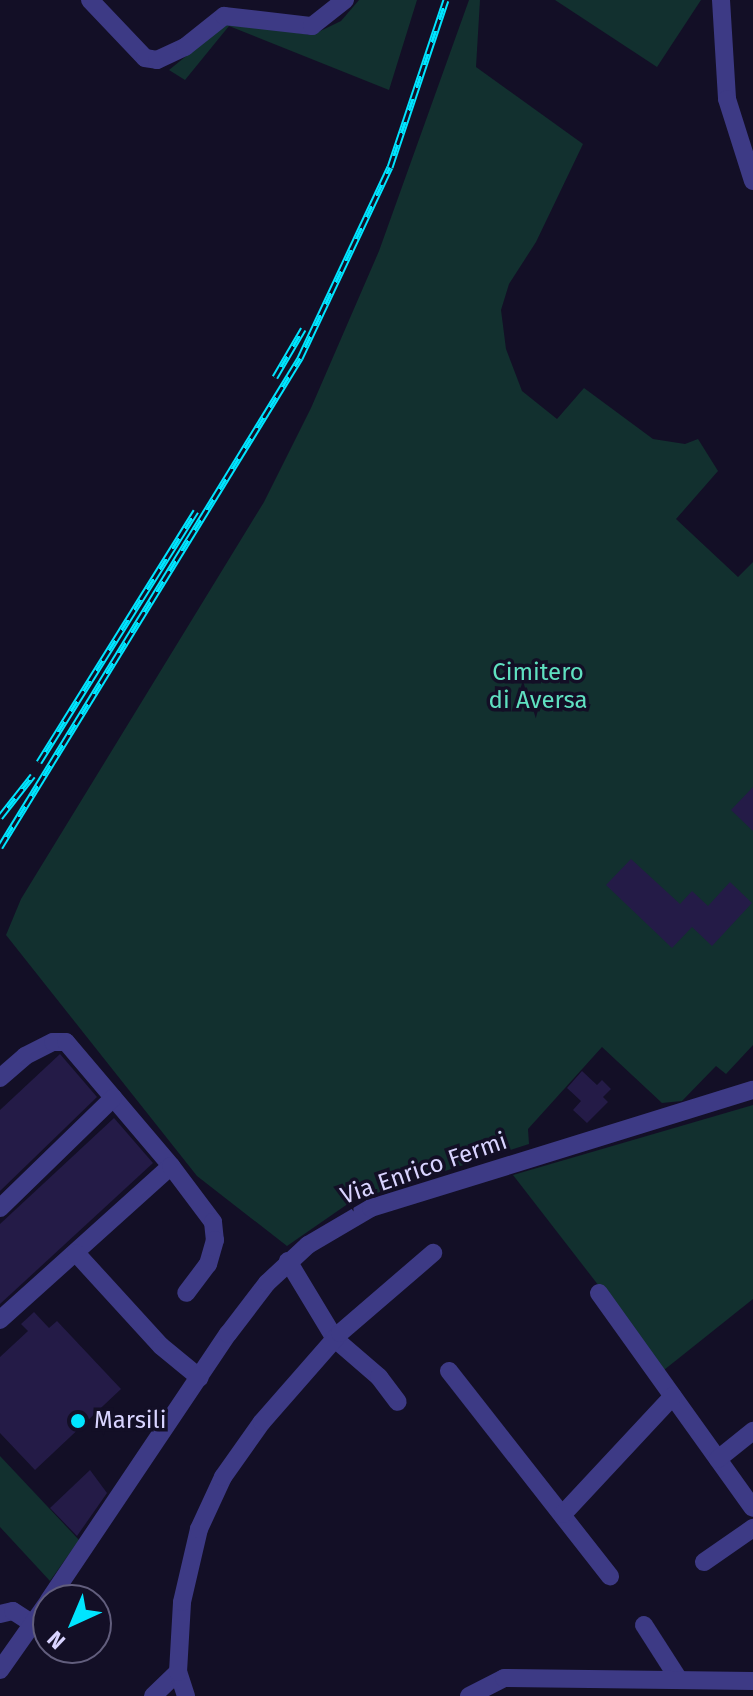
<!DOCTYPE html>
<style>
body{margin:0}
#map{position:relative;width:753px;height:1696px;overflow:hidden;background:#130f26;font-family:"Fira Sans",sans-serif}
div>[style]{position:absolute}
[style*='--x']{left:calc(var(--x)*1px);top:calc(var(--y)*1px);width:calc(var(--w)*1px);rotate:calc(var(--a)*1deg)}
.green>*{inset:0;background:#12302f}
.building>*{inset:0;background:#241b47}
.minor>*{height:18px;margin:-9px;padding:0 9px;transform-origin:9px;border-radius:9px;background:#3d3a85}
.rail>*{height:7px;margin-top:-3.5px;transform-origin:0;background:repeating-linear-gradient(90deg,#130f26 0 12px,#00e5ff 0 24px);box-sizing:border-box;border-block:2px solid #00e5ff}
.dots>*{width:22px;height:22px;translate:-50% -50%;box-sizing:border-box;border:4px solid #130f26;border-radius:50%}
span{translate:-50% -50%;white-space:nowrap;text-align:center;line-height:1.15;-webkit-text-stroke:7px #130f26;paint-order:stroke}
.park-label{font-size:24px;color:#5fe0c0}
.street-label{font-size:24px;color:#d9d4ff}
.poi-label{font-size:24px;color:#d9d4ff}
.left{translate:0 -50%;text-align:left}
.north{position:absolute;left:32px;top:1584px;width:80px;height:80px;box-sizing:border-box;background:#130f26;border:2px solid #625e7d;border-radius:50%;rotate:224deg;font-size:22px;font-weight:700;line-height:32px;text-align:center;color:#d9d4ff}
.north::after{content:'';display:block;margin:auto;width:28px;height:36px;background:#00e5ff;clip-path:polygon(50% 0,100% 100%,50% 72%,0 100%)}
</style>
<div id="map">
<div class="green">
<div style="clip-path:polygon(359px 0,417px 0,389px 90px,229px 26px,185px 80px,169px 70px,227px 23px,312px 35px,341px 21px)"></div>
<div style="clip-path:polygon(469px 0,480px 0,476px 67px,583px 144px,536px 242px,509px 284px,501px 310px,506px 349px,522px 391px,557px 419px,584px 388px,653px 439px,685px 444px,698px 439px,718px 471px,676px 519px,738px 577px,753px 562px,753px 1045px,726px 1074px,716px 1066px,682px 1101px,662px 1103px,602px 1047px,528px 1129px,529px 1144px,352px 1201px,287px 1246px,197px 1176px,6px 935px,21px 899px,264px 502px,311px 408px,379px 251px)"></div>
<div style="clip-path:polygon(555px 0,701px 0,657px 67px)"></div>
<div style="clip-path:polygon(753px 1105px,753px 1299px,664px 1370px,513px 1175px)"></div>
<div style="clip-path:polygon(0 1456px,79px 1540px,50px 1581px,0 1527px)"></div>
</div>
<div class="building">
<div style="clip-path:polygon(753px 787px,753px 831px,731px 810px)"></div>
<div style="clip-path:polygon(631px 859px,680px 904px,692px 891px,708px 906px,730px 882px,752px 903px,712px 946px,692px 927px,672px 948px,606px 885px)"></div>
<div style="clip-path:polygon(60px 1054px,97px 1097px,0 1191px,0 1110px)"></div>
<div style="clip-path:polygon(582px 1071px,597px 1085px,602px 1080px,611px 1089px,603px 1097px,608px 1102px,587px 1123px,573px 1110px,581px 1101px,567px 1088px)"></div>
<div style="clip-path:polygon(114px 1118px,153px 1163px,0 1304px,0 1224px)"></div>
<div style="clip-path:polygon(34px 1312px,49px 1328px,57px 1321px,121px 1389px,35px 1470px,0 1433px,0 1357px,28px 1331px,21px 1324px)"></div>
<div style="clip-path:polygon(90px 1470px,107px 1493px,77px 1536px,50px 1508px)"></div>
</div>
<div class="minor">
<div style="--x:90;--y:0;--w:80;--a:46.5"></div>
<div style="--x:145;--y:58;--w:12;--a:9"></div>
<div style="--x:157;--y:60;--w:31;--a:-25"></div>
<div style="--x:185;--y:47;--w:50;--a:-38.5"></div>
<div style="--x:224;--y:16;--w:89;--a:6.5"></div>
<div style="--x:312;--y:26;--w:42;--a:-38.2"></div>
<div style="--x:721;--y:0;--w:99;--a:86.5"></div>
<div style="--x:727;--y:99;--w:86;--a:72.4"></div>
<div style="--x:0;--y:1078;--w:33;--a:-41"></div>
<div style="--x:25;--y:1056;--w:31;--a:-27"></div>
<div style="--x:53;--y:1042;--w:13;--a:0"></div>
<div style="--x:66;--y:1042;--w:162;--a:49.7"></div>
<div style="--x:171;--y:1166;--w:230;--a:138"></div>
<div style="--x:171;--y:1166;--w:70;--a:53.1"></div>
<div style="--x:213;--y:1222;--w:18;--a:84"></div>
<div style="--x:215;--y:1240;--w:25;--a:106"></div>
<div style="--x:208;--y:1264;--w:36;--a:127"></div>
<div style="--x:0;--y:1208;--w:158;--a:-44.2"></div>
<div style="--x:76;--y:1253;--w:126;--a:47.6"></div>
<div style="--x:161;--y:1346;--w:50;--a:39.4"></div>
<div style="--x:288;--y:1261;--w:91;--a:58.9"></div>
<div style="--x:335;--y:1339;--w:58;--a:40.8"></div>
<div style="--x:379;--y:1377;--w:31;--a:53"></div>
<div style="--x:599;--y:1293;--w:264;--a:54.4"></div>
<div style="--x:449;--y:1371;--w:261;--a:51.9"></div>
<div style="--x:718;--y:1459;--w:45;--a:-38.7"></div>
<div style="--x:563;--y:1514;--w:161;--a:-47"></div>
<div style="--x:704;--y:1562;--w:60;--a:-34.8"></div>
<div style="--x:49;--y:1600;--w:321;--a:-56.1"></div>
<div style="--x:228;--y:1334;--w:64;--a:-52.6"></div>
<div style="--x:267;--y:1283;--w:56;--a:-42.8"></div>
<div style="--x:308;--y:1245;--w:73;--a:-30.4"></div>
<div style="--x:371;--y:1208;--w:400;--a:-17.2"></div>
<div style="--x:0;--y:1614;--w:13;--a:-13"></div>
<div style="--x:13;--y:1611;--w:24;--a:33"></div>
<div style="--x:644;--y:1625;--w:63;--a:57.3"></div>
<div style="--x:0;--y:1670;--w:83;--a:-54.8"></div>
<div style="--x:153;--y:1696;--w:35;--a:-44"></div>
<div style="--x:186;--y:1696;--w:25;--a:-108"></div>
<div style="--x:178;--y:1672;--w:70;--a:-86.7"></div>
<div style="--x:182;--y:1602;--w:75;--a:-76.9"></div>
<div style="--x:199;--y:1529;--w:57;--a:-65.2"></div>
<div style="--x:223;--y:1477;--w:67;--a:-54.7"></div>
<div style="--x:262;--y:1422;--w:118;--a:-48.8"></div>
<div style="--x:340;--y:1333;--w:123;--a:-40.7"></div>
<div style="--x:469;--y:1696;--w:39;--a:-27"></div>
<div style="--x:504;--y:1678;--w:249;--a:0.7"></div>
</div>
<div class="rail">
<div style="--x:275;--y:377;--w:56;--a:-59.7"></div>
<div style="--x:39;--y:762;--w:296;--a:-58"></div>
<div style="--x:0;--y:817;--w:53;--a:-51.8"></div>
<div style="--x:0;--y:847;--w:574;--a:-58.47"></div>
<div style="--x:300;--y:358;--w:211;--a:-64.8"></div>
<div style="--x:390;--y:167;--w:176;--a:-71.5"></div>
</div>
<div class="dots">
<div style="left:78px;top:1421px;background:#00e5ff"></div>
</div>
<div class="park-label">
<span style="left:538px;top:687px">Cimitero<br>di Aversa</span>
</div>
<div class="street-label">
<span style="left:424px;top:1169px;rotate:-19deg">Via Enrico Fermi</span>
</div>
<div class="poi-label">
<span class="left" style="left:94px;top:1421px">Marsili</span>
</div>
<div class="north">N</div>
</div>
